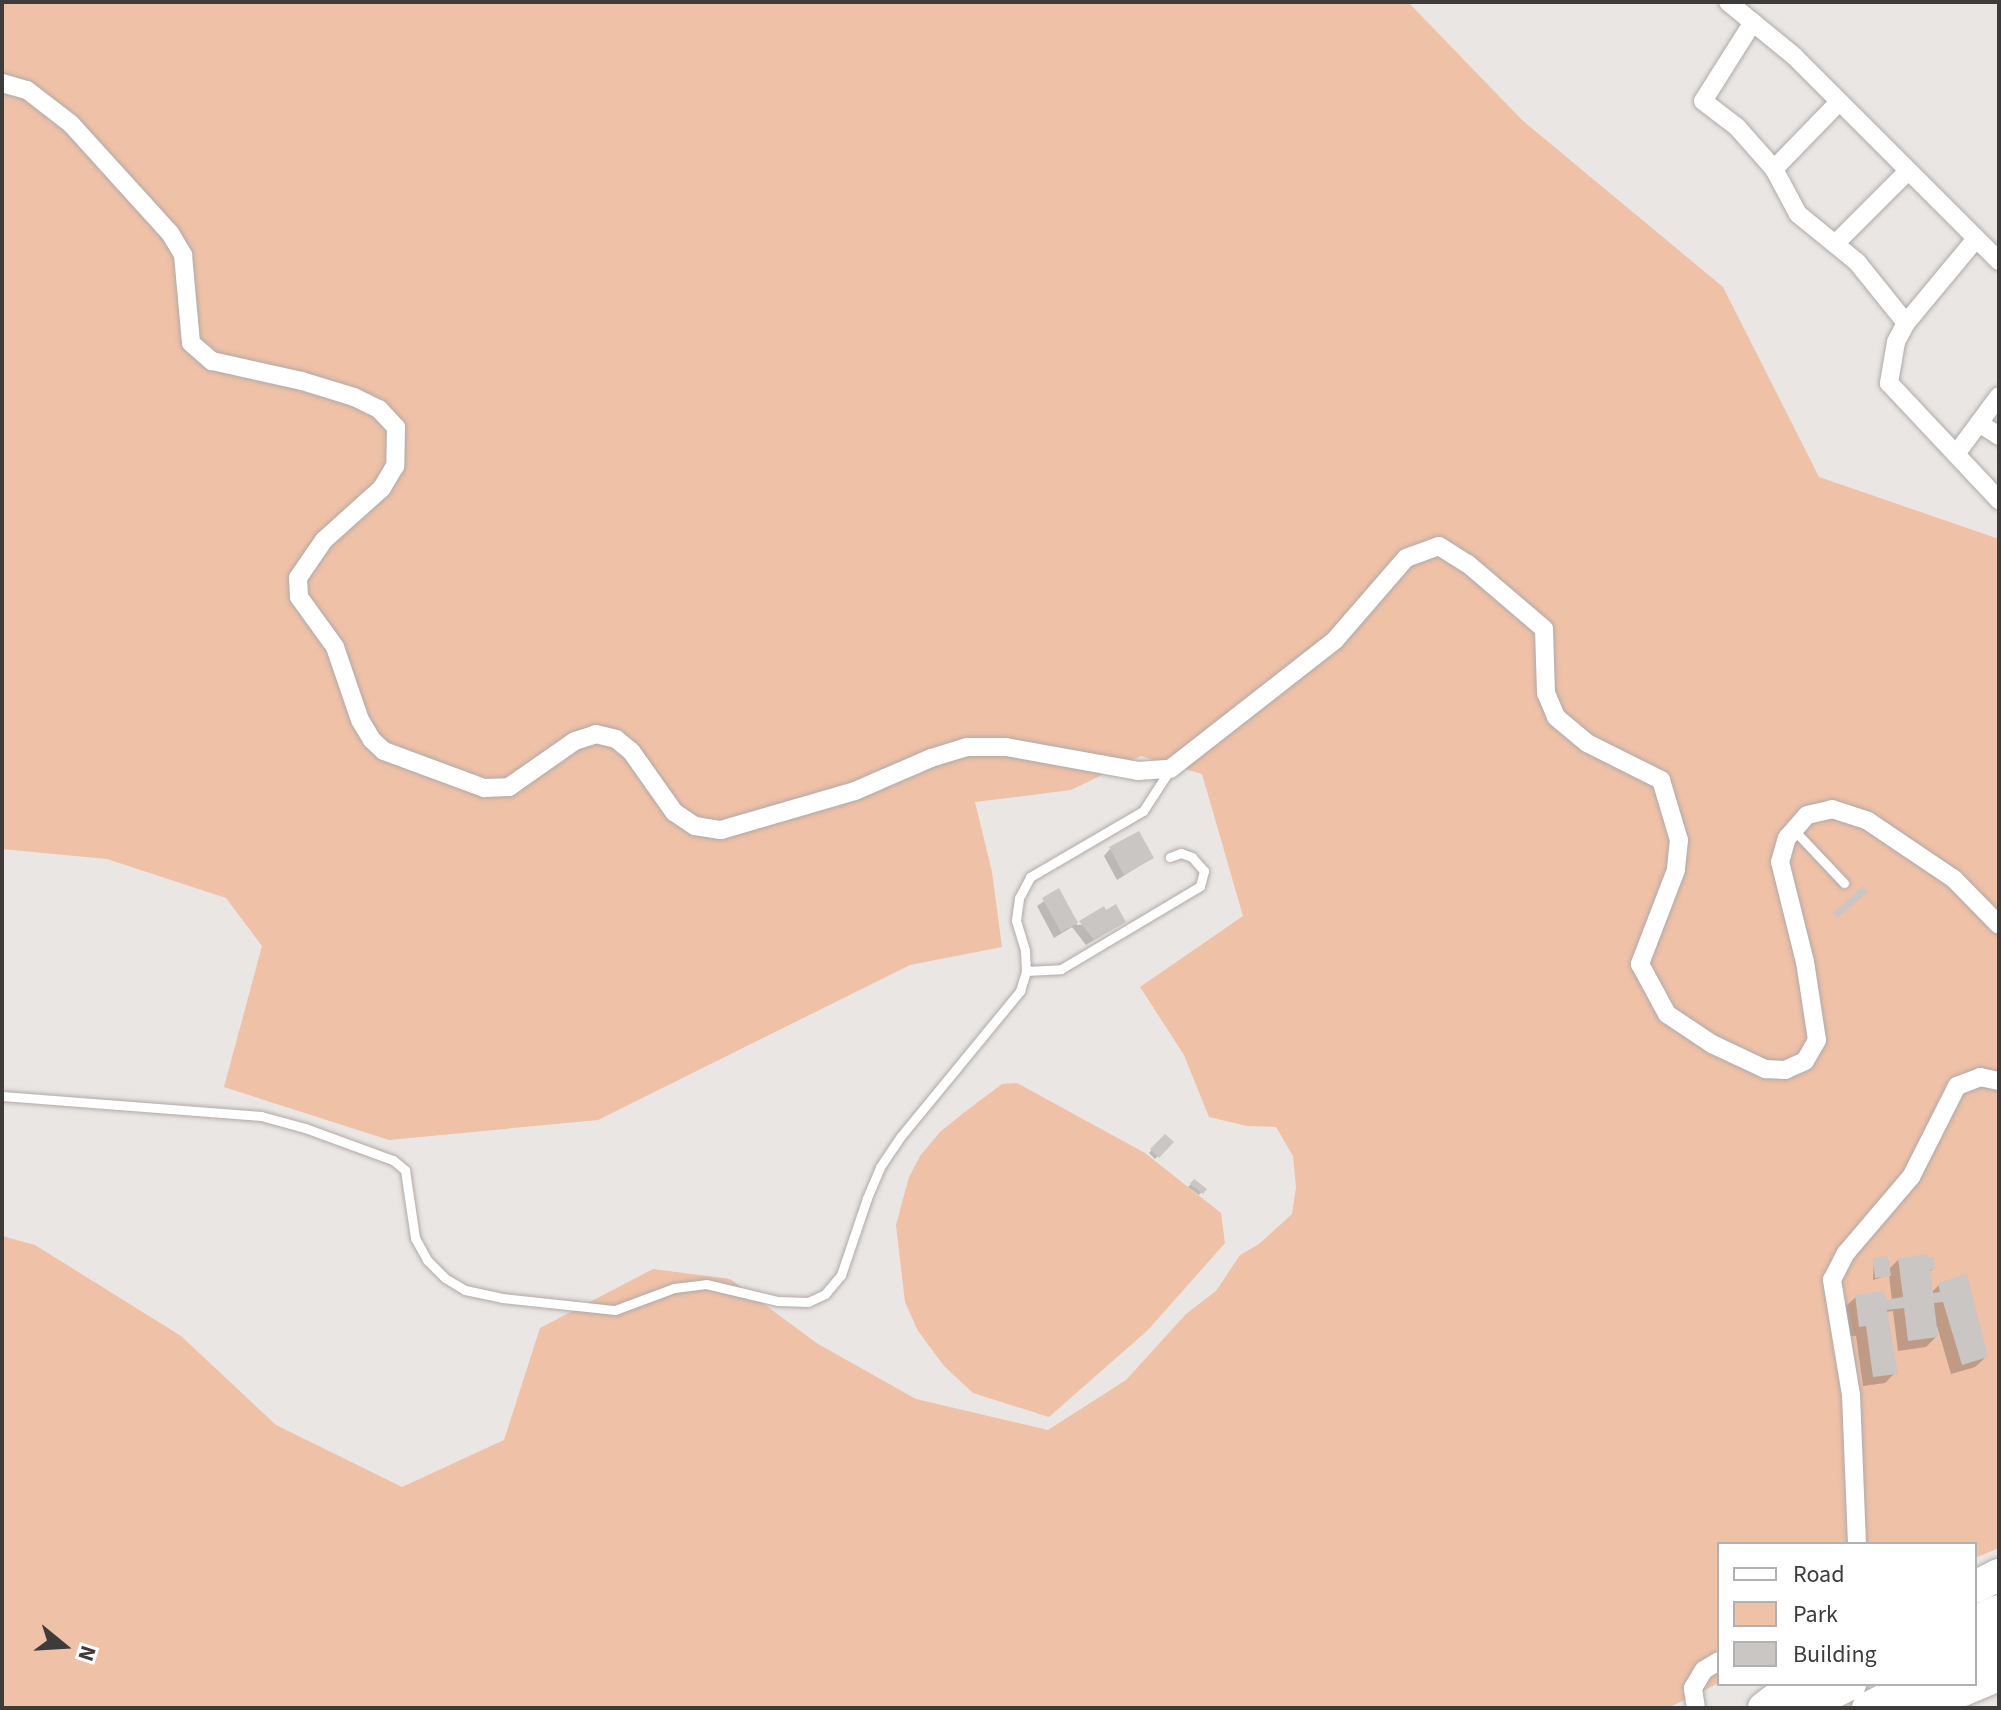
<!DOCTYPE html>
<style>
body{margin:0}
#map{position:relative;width:2001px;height:1710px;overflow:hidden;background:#eae6e4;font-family:"Source Sans 3",sans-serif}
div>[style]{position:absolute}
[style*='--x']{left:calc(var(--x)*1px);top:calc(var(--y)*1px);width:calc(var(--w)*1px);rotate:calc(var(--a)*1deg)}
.green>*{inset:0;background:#efc1a7}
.shadow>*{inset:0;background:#0003}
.building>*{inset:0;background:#cac6c4}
.roads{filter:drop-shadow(0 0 2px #aeaaa8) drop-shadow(0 0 2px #aeaaa8)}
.lane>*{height:9px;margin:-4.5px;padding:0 4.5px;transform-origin:4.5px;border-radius:4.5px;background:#fff}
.street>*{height:18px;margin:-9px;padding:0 9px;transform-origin:9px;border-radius:9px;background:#fff}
.highway>*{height:32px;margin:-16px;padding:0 16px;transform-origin:16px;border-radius:16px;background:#fff}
span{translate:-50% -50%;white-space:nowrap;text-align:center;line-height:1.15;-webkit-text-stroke:8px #fff;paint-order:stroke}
.frame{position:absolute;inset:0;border:4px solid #3e3c3b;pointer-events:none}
.legend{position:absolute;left:1717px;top:1542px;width:260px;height:144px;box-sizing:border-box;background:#fff;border:2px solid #b2b1b1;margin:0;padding:10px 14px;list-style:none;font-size:24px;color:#3e3c3b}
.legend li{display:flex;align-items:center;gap:16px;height:40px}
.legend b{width:40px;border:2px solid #b2b1b1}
.north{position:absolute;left:24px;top:1606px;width:80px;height:80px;-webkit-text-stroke:6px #fff;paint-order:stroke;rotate:108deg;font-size:22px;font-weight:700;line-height:32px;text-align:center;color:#3e3c3b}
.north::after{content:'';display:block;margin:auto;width:28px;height:36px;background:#3e3c3b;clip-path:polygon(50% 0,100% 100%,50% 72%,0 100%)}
</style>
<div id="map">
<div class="green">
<div style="clip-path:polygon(2px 2px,1408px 2px,1522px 120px,1723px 287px,1819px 477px,1999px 539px,1999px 1548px,1975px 1558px,1975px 1544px,1719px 1544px,1719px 1683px,1668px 1708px,2px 1708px,2px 1236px,35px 1245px,181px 1336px,276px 1425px,402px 1487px,504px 1440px,540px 1328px,653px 1269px,730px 1279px,818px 1344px,916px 1399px,1048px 1430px,1126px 1380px,1186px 1314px,1216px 1291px,1240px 1255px,1259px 1244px,1292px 1214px,1296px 1187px,1293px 1156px,1276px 1127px,1247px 1126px,1209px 1117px,1184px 1055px,1140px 987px,1243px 916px,1202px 774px,1141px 756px,1071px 790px,975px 802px,992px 872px,1002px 947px,910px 965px,598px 1120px,389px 1140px,224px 1087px,262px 946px,226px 898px,107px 859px,2px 849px)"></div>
<div style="clip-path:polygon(1017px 1083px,1145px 1153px,1221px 1213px,1225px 1243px,1148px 1330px,1049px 1417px,973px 1393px,944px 1366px,918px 1331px,905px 1302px,896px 1225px,909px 1177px,920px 1156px,940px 1132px,966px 1111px,1002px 1084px)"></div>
</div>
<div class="shadow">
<div style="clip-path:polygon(1110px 849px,1152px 858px,1117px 880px,1104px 856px)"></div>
<div style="clip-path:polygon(1059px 891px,1077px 925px,1124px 922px,1086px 945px,1072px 927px,1054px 938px,1037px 906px)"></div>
<div style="clip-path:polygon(1165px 1137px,1171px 1142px,1155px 1159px,1149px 1153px)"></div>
<div style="clip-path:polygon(1194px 1181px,1204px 1189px,1199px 1195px,1188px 1187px)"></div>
<div style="clip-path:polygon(1874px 1260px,1888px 1270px,1898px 1260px,1933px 1269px,1928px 1273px,1931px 1293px,1939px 1285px,1986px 1357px,1975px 1367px,1951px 1374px,1937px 1326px,1936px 1337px,1926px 1347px,1898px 1351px,1893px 1311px,1886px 1312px,1895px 1373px,1885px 1383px,1863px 1386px,1856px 1336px,1849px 1336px,1845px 1307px,1856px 1297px,1892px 1301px,1889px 1275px,1873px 1280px)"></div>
</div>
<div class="building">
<div style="clip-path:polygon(1139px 831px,1154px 858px,1124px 875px,1109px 847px)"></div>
<div style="clip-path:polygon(1863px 886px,1868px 892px,1837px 918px,1833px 913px)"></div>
<div style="clip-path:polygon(1059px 888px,1078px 923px,1061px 932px,1042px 898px)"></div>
<div style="clip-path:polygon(1116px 904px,1126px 922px,1094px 940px,1079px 921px,1104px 906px,1106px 910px)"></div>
<div style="clip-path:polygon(1165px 1134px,1174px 1142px,1159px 1158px,1150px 1149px)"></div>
<div style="clip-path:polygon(1194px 1179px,1207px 1189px,1203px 1194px,1190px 1184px)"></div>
<div style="clip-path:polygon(1928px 1254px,1928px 1258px,1934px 1257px,1935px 1269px,1930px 1270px,1933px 1293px,1940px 1292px,1938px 1283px,1967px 1274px,1988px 1357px,1962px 1365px,1943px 1302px,1934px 1303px,1938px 1337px,1908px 1341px,1904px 1308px,1887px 1310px,1898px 1374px,1873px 1377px,1866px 1326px,1859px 1327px,1855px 1295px,1884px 1291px,1886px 1300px,1903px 1297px,1898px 1258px)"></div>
<div style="clip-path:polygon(1888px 1256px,1891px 1276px,1875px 1278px,1873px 1258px)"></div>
</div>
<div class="roads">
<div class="lane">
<div style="--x:1794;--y:830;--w:73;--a:46.7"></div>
<div style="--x:1026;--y:971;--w:35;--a:-3"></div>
<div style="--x:1061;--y:969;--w:162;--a:-30.8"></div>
<div style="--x:1200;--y:886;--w:16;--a:-75"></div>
<div style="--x:1204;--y:871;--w:18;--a:-131"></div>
<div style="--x:1192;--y:857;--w:12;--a:-160"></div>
<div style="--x:1181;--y:853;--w:12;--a:160"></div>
<div style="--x:2;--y:1096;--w:260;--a:4.4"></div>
<div style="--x:261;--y:1116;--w:46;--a:15.3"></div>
<div style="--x:305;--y:1128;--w:94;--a:20"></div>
<div style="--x:393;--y:1160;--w:16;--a:40"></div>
<div style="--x:405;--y:1170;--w:69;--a:81.6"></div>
<div style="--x:415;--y:1238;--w:25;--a:61"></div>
<div style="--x:427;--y:1260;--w:25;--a:45"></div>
<div style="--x:445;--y:1278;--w:23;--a:31"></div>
<div style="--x:465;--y:1290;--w:38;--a:12"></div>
<div style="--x:502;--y:1298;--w:114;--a:6.1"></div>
<div style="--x:615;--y:1310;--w:63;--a:-20.4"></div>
<div style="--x:674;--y:1288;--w:32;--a:-7"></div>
<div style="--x:706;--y:1284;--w:74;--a:13.3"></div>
<div style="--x:778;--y:1301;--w:30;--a:2"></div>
<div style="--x:808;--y:1302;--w:19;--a:-25"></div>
<div style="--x:825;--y:1294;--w:25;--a:-50"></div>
<div style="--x:841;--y:1275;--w:81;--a:-71.3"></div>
<div style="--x:867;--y:1198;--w:34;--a:-67"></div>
<div style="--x:880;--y:1167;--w:37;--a:-56"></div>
<div style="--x:901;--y:1136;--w:188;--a:-50.6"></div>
<div style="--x:1020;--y:991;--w:21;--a:-73"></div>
<div style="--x:1026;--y:971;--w:21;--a:-93"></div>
<div style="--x:1025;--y:950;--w:31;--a:-107"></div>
<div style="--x:1016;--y:920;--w:22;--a:-82"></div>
<div style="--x:1019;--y:898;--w:24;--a:-62"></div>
<div style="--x:1030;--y:877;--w:131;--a:-30.3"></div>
<div style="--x:1143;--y:811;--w:48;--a:-57"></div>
</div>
<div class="street">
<div style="--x:1728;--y:2;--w:85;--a:39.3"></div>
<div style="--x:1794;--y:56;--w:290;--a:45"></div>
<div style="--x:1753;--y:22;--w:93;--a:122.3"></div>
<div style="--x:1703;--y:101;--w:43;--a:37.4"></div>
<div style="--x:1737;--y:127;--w:56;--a:48.6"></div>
<div style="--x:1774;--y:169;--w:51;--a:61.9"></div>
<div style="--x:1798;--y:214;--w:76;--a:39.1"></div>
<div style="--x:1857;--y:262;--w:78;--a:51.2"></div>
<div style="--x:2;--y:83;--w:26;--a:16"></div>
<div style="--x:27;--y:90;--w:56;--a:37.7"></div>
<div style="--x:71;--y:124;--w:147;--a:47.8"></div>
<div style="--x:170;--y:233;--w:26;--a:59"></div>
<div style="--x:183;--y:255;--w:88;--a:84.8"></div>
<div style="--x:191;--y:343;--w:28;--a:41"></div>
<div style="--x:212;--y:361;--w:92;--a:12.5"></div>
<div style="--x:302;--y:381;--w:54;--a:17.1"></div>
<div style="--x:354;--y:397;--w:28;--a:26"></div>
<div style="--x:379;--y:409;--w:25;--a:47"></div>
<div style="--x:396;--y:427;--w:39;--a:91"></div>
<div style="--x:395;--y:466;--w:26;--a:121"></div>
<div style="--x:382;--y:488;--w:78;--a:138.1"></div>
<div style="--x:324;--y:540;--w:46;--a:124.4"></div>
<div style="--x:298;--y:578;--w:19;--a:87"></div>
<div style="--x:299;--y:597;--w:62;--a:54.2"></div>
<div style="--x:335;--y:647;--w:77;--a:71.1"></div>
<div style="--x:360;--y:720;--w:23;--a:59"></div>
<div style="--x:372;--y:740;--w:16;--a:43"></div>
<div style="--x:384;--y:751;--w:107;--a:20.3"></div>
<div style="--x:484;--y:788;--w:25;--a:-2"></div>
<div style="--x:509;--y:787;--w:80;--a:-34.9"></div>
<div style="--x:575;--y:741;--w:22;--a:-18"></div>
<div style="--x:596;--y:734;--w:21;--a:14"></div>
<div style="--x:616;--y:739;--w:19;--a:39"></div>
<div style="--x:631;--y:751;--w:75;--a:54.8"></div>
<div style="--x:674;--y:812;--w:25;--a:34"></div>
<div style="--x:695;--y:826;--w:26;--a:9"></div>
<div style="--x:721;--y:830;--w:140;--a:-16.2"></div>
<div style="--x:855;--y:791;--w:83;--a:-23.5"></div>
<div style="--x:931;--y:758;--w:38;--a:-17"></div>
<div style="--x:967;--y:747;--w:39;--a:0"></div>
<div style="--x:1006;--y:747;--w:134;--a:10.3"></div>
<div style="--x:1138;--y:771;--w:32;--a:-4"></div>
<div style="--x:1170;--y:769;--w:209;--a:-38"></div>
<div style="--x:1335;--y:640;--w:108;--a:-49.1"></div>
<div style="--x:1406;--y:558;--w:35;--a:-20"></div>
<div style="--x:1439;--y:546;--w:34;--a:32"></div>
<div style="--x:1468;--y:564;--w:100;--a:40.5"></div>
<div style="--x:1544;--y:629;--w:64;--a:88.2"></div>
<div style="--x:1546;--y:693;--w:26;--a:67"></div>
<div style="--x:1556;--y:717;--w:40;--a:40"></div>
<div style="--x:1587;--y:743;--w:83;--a:26.6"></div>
<div style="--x:1661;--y:780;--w:63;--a:73.3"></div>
<div style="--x:1679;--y:840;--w:30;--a:96"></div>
<div style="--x:1676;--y:870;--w:101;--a:111"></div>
<div style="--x:1640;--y:964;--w:57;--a:61.6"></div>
<div style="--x:1667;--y:1014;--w:54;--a:33.7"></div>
<div style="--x:1712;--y:1044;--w:59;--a:25.3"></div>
<div style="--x:1765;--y:1069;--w:20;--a:3"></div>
<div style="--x:1785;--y:1070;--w:22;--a:-24"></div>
<div style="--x:1805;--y:1061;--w:24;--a:-60"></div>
<div style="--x:1817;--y:1040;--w:79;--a:-98.7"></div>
<div style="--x:1805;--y:962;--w:103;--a:-104"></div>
<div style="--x:1780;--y:862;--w:25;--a:-74"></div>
<div style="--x:1787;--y:838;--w:30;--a:-49"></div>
<div style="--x:1807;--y:815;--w:26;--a:-13"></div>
<div style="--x:1832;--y:809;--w:38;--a:18"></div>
<div style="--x:1868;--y:821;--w:104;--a:34"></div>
<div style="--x:1954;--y:879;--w:64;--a:45.6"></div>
<div style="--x:1774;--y:169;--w:92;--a:-45.9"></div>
<div style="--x:1975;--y:240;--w:108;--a:129.7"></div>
<div style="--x:1906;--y:323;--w:21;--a:118"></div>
<div style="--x:1896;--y:342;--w:42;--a:99.7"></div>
<div style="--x:1889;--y:383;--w:161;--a:46.8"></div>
<div style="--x:1835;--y:244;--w:102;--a:-45"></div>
<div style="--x:1979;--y:423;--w:24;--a:33"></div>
<div style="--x:1956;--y:454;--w:72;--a:-53.4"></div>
<div style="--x:1857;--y:1544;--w:149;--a:-92.3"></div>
<div style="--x:1851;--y:1395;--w:117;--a:-99.4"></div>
<div style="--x:1832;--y:1280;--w:30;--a:-63"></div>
<div style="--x:1846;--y:1253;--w:100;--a:-49.5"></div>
<div style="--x:1911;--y:1177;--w:102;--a:-63.2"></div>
<div style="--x:1957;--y:1086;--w:25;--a:-21"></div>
<div style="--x:1980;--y:1077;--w:19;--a:12"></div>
<div style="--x:1696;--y:1708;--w:20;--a:-99"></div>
<div style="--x:1693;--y:1688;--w:21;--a:-59"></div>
<div style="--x:1704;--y:1670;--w:17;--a:-31"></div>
</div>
<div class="highway">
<div style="--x:1975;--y:1587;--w:27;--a:-27"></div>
<div style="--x:1975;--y:1622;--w:26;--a:-25"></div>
<div style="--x:1975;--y:1655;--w:27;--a:-27"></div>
<div style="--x:1764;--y:1708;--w:40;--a:-37"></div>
<div style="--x:1803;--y:1708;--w:53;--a:-27.1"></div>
<div style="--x:1868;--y:1708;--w:54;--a:-26.6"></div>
<div style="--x:1920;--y:1708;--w:86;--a:-22.7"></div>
</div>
</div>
<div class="frame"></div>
<ul class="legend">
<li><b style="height:10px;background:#fff"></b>Road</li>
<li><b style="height:22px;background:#efc1a7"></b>Park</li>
<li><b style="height:22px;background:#cac6c4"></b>Building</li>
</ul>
<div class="north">N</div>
</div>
